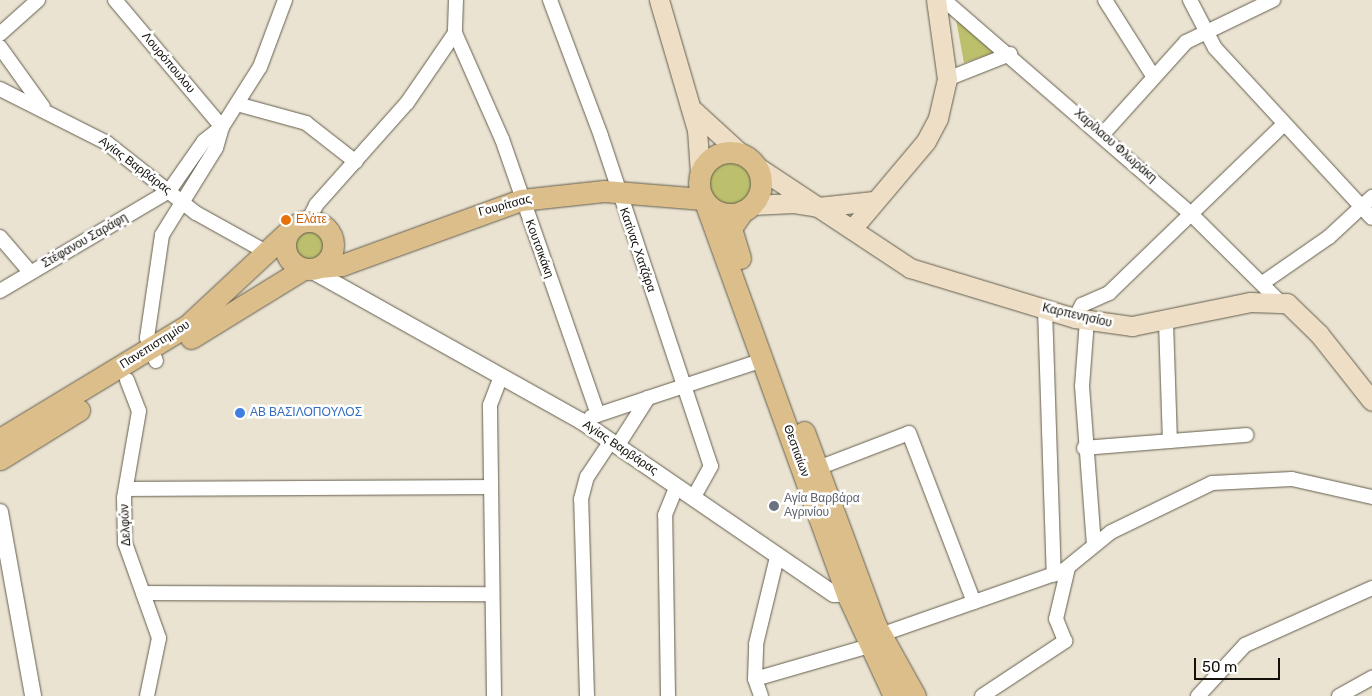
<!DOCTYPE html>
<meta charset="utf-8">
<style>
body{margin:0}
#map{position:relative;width:1372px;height:696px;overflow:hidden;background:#eae3d1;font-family:Rubik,sans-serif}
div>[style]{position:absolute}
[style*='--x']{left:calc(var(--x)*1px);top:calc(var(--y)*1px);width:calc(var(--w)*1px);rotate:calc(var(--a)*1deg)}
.green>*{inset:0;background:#bcc06d}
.round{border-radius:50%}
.roads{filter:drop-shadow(0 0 1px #645e4e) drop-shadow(0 0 1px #645e4e)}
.minor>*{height:14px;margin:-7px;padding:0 7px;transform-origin:7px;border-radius:7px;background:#fff}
.tertiary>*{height:16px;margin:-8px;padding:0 8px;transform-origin:8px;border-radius:8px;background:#fff}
.secondary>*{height:19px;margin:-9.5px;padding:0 9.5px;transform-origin:9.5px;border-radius:9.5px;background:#eddec5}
.primary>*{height:21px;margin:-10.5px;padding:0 10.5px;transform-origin:10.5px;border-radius:10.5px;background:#dcbe8b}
.primary>.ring{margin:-10.5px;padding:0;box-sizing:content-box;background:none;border:21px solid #dcbe8b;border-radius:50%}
.dots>*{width:14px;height:14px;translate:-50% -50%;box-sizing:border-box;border:2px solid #fff;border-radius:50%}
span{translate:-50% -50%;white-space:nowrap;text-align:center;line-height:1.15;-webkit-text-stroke:5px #fff;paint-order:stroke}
.street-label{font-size:12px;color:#13100a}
.food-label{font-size:12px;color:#c56008}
.left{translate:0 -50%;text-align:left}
.shop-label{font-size:12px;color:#366cbe}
.worship-label{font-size:12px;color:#5b616d}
.scale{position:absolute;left:1194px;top:658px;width:86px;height:22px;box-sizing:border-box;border:2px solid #13100a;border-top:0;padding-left:6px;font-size:15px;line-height:18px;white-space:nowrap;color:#13100a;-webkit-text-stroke:4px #fff;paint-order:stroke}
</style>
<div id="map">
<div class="green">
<div style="clip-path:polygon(956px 19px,994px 52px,993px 53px,964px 63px)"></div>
<div class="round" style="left:704px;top:156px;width:52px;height:52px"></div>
<div class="round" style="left:293px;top:229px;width:32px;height:32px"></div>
</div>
<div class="roads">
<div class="minor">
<div style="--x:115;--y:0;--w:166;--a:49.9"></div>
<div style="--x:456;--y:0;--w:33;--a:92"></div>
<div style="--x:455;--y:33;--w:116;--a:66.1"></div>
<div style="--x:502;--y:139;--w:292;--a:70.8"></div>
<div style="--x:550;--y:0;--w:145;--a:69.4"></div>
<div style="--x:601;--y:136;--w:348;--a:71.6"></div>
<div style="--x:711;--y:466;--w:37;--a:119"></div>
<div style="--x:944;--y:0;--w:324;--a:40.9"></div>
<div style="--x:1189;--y:212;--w:125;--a:44.7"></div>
<div style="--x:1105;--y:0;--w:90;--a:57.7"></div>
<div style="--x:1190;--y:0;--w:54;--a:62.5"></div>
<div style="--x:1215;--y:48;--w:231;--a:47.3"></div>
<div style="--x:0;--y:34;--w:51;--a:-41.8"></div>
<div style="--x:0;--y:47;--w:74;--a:54.4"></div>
<div style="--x:947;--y:79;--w:68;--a:-21.6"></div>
<div style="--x:0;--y:89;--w:120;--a:26.8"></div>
<div style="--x:107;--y:143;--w:113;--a:38.2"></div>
<div style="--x:196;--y:213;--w:80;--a:29.1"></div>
<div style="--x:237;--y:104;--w:72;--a:15.4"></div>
<div style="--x:306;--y:123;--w:63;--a:38"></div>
<div style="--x:1102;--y:135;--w:125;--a:-47.9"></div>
<div style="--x:1186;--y:42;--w:97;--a:-25.8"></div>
<div style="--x:308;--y:221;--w:18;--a:-63"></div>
<div style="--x:316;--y:205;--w:137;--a:-48.3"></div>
<div style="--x:407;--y:103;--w:85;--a:-55.6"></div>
<div style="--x:0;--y:237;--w:46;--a:49.4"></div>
<div style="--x:1264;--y:282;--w:79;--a:-34.7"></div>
<div style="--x:1329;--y:237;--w:59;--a:-42.9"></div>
<div style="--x:0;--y:291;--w:196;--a:-30.6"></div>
<div style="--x:169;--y:191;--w:61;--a:-55"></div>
<div style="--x:204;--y:141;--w:23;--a:-38"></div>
<div style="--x:222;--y:127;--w:71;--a:-57.7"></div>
<div style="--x:260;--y:67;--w:72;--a:-69.5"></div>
<div style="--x:1045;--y:309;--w:266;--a:88.1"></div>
<div style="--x:1075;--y:318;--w:15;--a:-62"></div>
<div style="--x:1082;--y:305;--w:30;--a:-24"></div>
<div style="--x:1109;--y:293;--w:240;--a:-44"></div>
<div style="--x:1087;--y:320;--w:66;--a:94.3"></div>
<div style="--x:1082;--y:386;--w:158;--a:85.7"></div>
<div style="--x:1166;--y:322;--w:119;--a:88.1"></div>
<div style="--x:156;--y:361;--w:25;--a:-111"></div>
<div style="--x:147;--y:338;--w:104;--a:-81.7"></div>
<div style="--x:162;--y:235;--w:102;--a:-58.2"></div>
<div style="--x:216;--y:148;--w:22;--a:-74"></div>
<div style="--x:127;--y:380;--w:33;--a:69"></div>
<div style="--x:139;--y:411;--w:88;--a:99.8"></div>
<div style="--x:124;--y:498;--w:45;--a:88.7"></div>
<div style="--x:125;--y:543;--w:101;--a:70.3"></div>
<div style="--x:159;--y:638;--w:59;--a:101.7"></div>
<div style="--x:591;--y:417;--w:60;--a:-18.4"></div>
<div style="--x:618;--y:445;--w:56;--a:-57.4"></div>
<div style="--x:648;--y:398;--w:121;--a:-18.3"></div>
<div style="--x:1084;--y:448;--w:163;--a:-4.6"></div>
<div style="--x:818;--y:468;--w:97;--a:-21"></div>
<div style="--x:909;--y:433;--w:181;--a:69"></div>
<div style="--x:127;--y:489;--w:363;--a:-0.3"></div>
<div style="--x:143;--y:593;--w:349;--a:0.2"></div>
<div style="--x:880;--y:635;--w:194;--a:-19.3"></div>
<div style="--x:1063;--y:571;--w:62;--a:-39.1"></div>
<div style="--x:1111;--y:532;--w:112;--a:-25.9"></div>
<div style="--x:1212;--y:483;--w:80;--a:-2.9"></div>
<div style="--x:1292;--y:479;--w:82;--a:12.7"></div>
<div style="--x:755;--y:679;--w:119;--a:-16.1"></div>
<div style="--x:494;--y:696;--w:291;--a:-90.8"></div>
<div style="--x:490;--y:405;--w:31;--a:-69"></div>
<div style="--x:587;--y:696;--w:197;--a:-91.7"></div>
<div style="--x:581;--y:499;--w:23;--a:-75"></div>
<div style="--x:587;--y:477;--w:43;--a:-56.3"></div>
<div style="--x:668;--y:696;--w:181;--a:-90.9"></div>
<div style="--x:665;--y:515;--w:31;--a:-68"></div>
<div style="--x:761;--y:696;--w:18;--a:-109"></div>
<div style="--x:755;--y:679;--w:35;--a:-88"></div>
<div style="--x:756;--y:644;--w:89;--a:-76.4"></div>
<div style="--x:982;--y:696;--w:100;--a:-33.5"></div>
<div style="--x:1065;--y:641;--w:24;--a:-112"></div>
<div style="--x:1056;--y:619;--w:52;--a:-76.8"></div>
<div style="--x:1198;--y:696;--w:69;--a:-47.3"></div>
<div style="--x:1245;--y:645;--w:139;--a:-24.2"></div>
<div style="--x:1339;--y:696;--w:38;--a:-29"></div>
</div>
<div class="tertiary">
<div style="--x:309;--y:269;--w:312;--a:29.2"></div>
<div style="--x:581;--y:421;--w:306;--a:34.4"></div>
<div style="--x:834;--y:594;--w:24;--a:-2"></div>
<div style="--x:0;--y:512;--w:187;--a:79.8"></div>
</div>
<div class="secondary">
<div style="--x:659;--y:0;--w:135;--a:73.7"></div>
<div style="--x:697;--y:130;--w:43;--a:86"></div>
<div style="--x:694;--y:111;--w:62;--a:42.4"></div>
<div style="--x:756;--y:166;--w:185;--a:33.5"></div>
<div style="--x:910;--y:268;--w:172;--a:16.9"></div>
<div style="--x:1075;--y:318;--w:58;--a:8"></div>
<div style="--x:1132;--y:326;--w:120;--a:-11.5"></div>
<div style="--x:1250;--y:302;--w:37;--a:2"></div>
<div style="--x:1287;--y:303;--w:45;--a:44.1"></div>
<div style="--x:1319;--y:334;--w:85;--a:51.7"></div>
<div style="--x:752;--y:205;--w:42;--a:-2.7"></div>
<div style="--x:794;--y:203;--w:24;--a:9"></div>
<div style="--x:818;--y:207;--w:56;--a:-6.1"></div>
<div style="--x:852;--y:229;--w:115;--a:-49.9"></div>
<div style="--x:926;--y:141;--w:26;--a:-62"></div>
<div style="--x:938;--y:118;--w:40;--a:-77"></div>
<div style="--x:947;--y:79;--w:80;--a:-97.9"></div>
</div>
<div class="primary">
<div class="ring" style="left:699px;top:152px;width:41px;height:41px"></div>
<div style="--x:705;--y:202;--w:419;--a:70.1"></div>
<div style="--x:848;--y:596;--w:110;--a:65.3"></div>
<div class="ring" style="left:285px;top:221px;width:27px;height:27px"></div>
<div style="--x:740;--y:258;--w:31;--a:-107"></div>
<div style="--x:731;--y:228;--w:21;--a:-55"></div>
<div style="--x:320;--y:267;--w:22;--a:-5"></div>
<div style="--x:342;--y:265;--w:190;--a:-20"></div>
<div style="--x:521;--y:200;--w:83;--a:-6.2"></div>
<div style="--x:604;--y:191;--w:99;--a:4.6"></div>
<div style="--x:191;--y:338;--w:132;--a:-31.6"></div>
<div style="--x:804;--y:432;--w:205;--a:69.7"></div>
<div style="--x:875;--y:624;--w:82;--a:60.9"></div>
<div style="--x:0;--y:439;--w:220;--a:-31.2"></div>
<div style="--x:188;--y:325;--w:142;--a:-43"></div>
<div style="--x:0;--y:459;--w:93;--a:-31.8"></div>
</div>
</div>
<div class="dots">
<div style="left:286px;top:220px;background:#e8710a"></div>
<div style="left:240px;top:413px;background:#3f7fe0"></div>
<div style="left:774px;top:506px;background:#6b7280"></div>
</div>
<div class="street-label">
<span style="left:168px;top:63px;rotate:50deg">Λουρόπουλου</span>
<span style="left:1115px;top:146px;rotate:41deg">Χαρίλαου Φλωράκη</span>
<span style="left:135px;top:166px;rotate:37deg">Αγίας Βαρβάρας</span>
<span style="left:505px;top:206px;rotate:-15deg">Γουρίτσας</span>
<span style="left:85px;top:241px;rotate:-30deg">Στέφανου Σαράφη</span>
<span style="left:539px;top:249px;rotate:70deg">Κουτσικάκη</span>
<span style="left:637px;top:250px;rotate:71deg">Κατίνας Χατζάρα</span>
<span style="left:1077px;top:316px;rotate:13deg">Καρπενησίου</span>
<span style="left:155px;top:345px;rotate:-32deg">Πανεπιστημίου</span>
<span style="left:620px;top:448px;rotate:34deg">Αγίας Βαρβάρας</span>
<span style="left:796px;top:451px;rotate:70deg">Θεστιαίων</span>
<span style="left:126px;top:525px;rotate:-93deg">Δελφών</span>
</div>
<div class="food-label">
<span class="left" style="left:296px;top:220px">Ελάτε</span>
</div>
<div class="shop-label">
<span class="left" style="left:250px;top:413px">ΑΒ ΒΑΣΙΛΟΠΟΥΛΟΣ</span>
</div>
<div class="worship-label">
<span class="left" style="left:784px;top:506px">Αγία Βαρβάρα<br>Αγρινίου</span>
</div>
<div class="scale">50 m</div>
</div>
